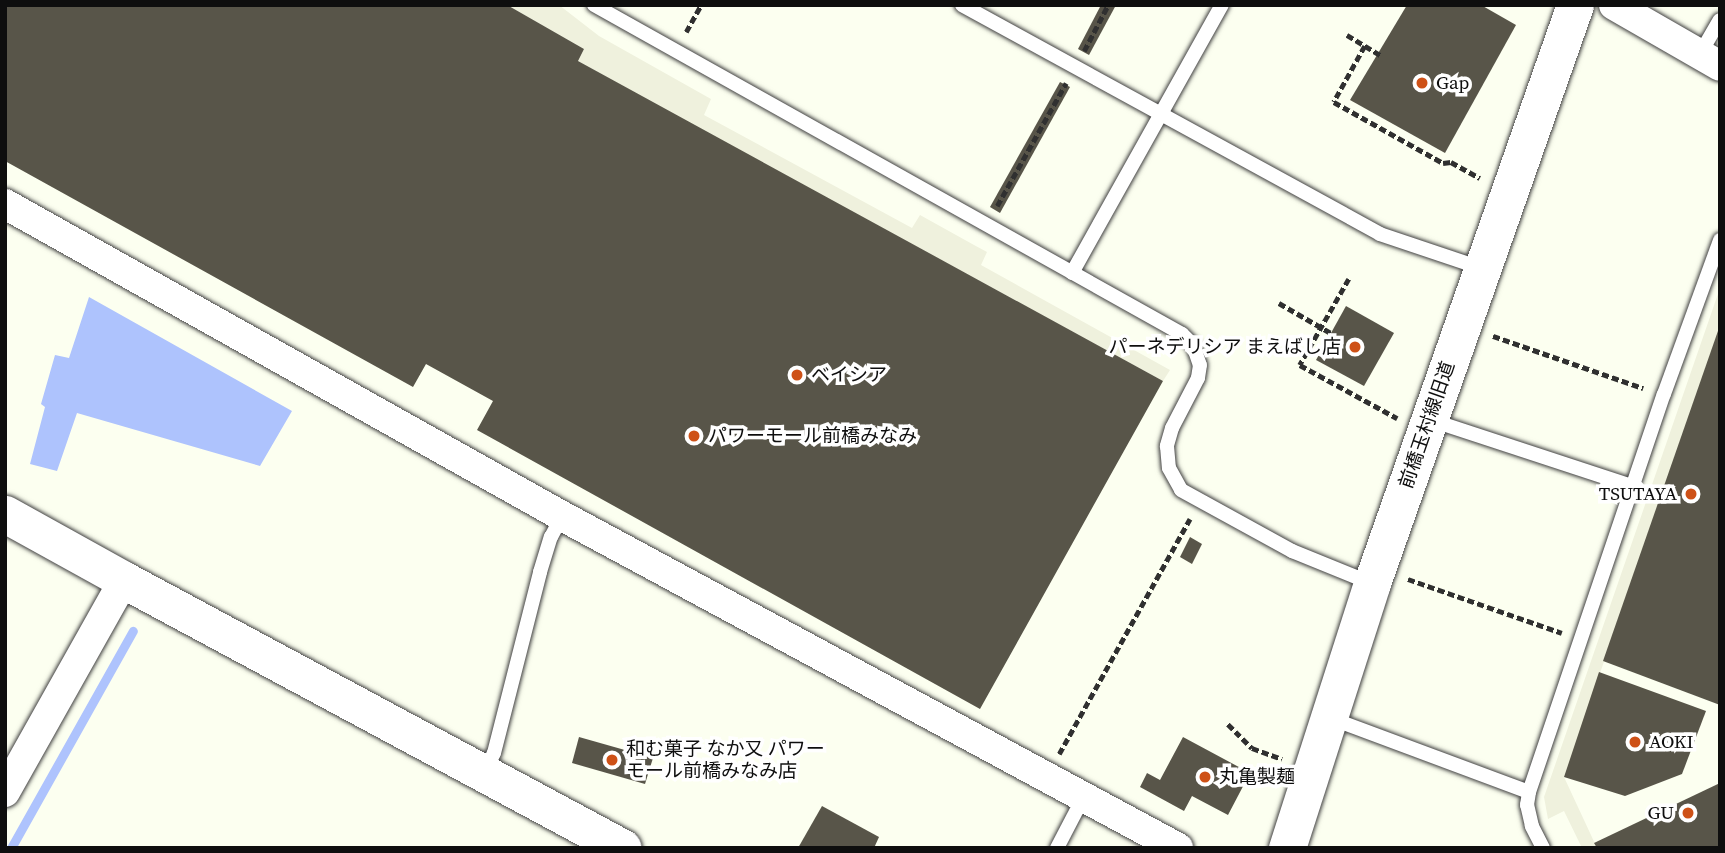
<!DOCTYPE html>
<meta charset="utf-8">
<style>
body{margin:0}
#map{position:relative;width:1725px;height:853px;overflow:hidden;background:#fcfff0;font-family:"Source Serif 4","Noto Sans JP",serif}
div>[style]{position:absolute}
[style*='--x']{left:calc(var(--x)*1px);top:calc(var(--y)*1px);width:calc(var(--w)*1px);rotate:calc(var(--a)*1deg)}
.plaza>*{inset:0;background:#eff1dd}
.water>*{inset:0;background:#aec3fd}
.stream>*{height:9px;margin:-4.5px;padding:0 4.5px;transform-origin:4.5px;border-radius:4.5px;background:#aec3fd}
.building>*{inset:0;background:#585549}
.path>*{height:4.5px;margin-top:-2.25px;transform-origin:0;background:repeating-linear-gradient(90deg,#303030 0 7px,transparent 0 10.5px)}
.roads{filter:drop-shadow(0 0 2px #414141) drop-shadow(0 0 2px #414141)}
.service>*{height:14px;margin:-7px;padding:0 7px;transform-origin:7px;border-radius:7px;background:#fff}
.minor>*{height:30px;margin:-15px;padding:0 15px;transform-origin:15px;border-radius:15px;background:#fff}
.tertiary>*{height:37px;margin:-18.5px;padding:0 18.5px;transform-origin:18.5px;border-radius:18.5px;background:#fff}
.dots>*{width:19px;height:19px;translate:-50% -50%;box-sizing:border-box;border:4px solid #fff;border-radius:50%}
span{translate:-50% -50%;white-space:nowrap;text-align:center;line-height:1.15;-webkit-text-stroke:7px #fff;paint-order:stroke}
.poi-label{font-size:19px;color:#0e0e0e}
.left{translate:0 -50%;text-align:left}
.right{translate:-100% -50%;text-align:right}
.street-label{font-size:19px;color:#0e0e0e}
.frame{position:absolute;inset:0;border:7px solid #0e0e0e;pointer-events:none}
</style>
<div id="map">
<div class="plaza">
<div style="clip-path:polygon(507px 5px,559px 5px,599px 36px,711px 99px,704px 115px,912px 228px,920px 215px,974px 245px,987px 252px,981px 265px,1170px 370px,1163px 381px,660px 107px,578px 61px,584px 49px)"></div>
<div style="clip-path:polygon(1720px 288px,1720px 327px,1564px 777px,1597px 848px,1582px 848px,1564px 811px,1548px 819px,1544px 797px)"></div>
</div>
<div class="water">
<div style="clip-path:polygon(89px 297px,292px 411px,260px 466px,77px 413px,57px 471px,30px 464px,45px 407px,41px 404px,55px 355px,69px 358px)"></div>
</div>
<div class="stream">
<div style="--x:11;--y:848;--w:249;--a:-60.7"></div>
</div>
<div class="building">
<div style="clip-path:polygon(5px 5px,507px 5px,584px 49px,578px 61px,1163px 381px,980px 709px,477px 430px,493px 401px,426px 364px,413px 387px,5px 161px)"></div>
<div style="clip-path:polygon(1101px 5px,1116px 5px,1089px 55px,1078px 49px)"></div>
<div style="clip-path:polygon(1407px 5px,1481px 5px,1516px 25px,1445px 153px,1350px 100px)"></div>
<div style="clip-path:polygon(1060px 82px,1070px 87px,1000px 213px,990px 207px)"></div>
<div style="clip-path:polygon(1346px 306px,1394px 333px,1364px 386px,1316px 360px)"></div>
<div style="clip-path:polygon(1719px 328px,1720px 328px,1720px 705px,1603px 661px)"></div>
<div style="clip-path:polygon(1190px 537px,1202px 544px,1192px 564px,1180px 557px)"></div>
<div style="clip-path:polygon(1599px 672px,1706px 711px,1682px 774px,1625px 796px,1564px 777px)"></div>
<div style="clip-path:polygon(579px 737px,653px 758px,645px 784px,572px 763px)"></div>
<div style="clip-path:polygon(1183px 737px,1250px 773px,1228px 815px,1192px 796px,1184px 811px,1140px 787px,1147px 773px,1160px 780px)"></div>
<div style="clip-path:polygon(1720px 783px,1720px 848px,1597px 848px,1594px 843px)"></div>
<div style="clip-path:polygon(822px 806px,879px 837px,874px 848px,798px 848px)"></div>
</div>
<div class="path">
<div style="--x:686;--y:32;--w:31;--a:-61"></div>
<div style="--x:1347;--y:35;--w:39;--a:31"></div>
<div style="--x:1365;--y:46;--w:64;--a:119"></div>
<div style="--x:1334;--y:102;--w:125;--a:29.2"></div>
<div style="--x:1443;--y:163;--w:8;--a:-7"></div>
<div style="--x:1451;--y:162;--w:33;--a:29"></div>
<div style="--x:1084;--y:51;--w:52;--a:-62.4"></div>
<div style="--x:997;--y:206;--w:141;--a:-60.7"></div>
<div style="--x:1349;--y:279;--w:99;--a:119.7"></div>
<div style="--x:1300;--y:365;--w:111;--a:28.7"></div>
<div style="--x:1279;--y:303;--w:60;--a:30"></div>
<div style="--x:1493;--y:336;--w:159;--a:19.1"></div>
<div style="--x:1408;--y:579;--w:163;--a:19.3"></div>
<div style="--x:1228;--y:724;--w:34;--a:45"></div>
<div style="--x:1252;--y:748;--w:32;--a:20"></div>
<div style="--x:1059;--y:754;--w:269;--a:-60.9"></div>
</div>
<div class="roads">
<div class="service">
<div style="--x:594;--y:5;--w:674;--a:29.23"></div>
<div style="--x:1182;--y:334;--w:16;--a:45"></div>
<div style="--x:1193;--y:345;--w:21;--a:71"></div>
<div style="--x:1200;--y:365;--w:13;--a:99"></div>
<div style="--x:1198;--y:378;--w:56;--a:117.5"></div>
<div style="--x:1172;--y:428;--w:19;--a:106"></div>
<div style="--x:1167;--y:446;--w:22;--a:85"></div>
<div style="--x:1169;--y:468;--w:25;--a:61"></div>
<div style="--x:1181;--y:490;--w:127;--a:28.8"></div>
<div style="--x:1292;--y:551;--w:85;--a:22.1"></div>
<div style="--x:962;--y:5;--w:477;--a:28.7"></div>
<div style="--x:1380;--y:234;--w:107;--a:18.6"></div>
<div style="--x:1700;--y:54;--w:39;--a:-60"></div>
<div style="--x:1072;--y:273;--w:307;--a:-60.8"></div>
<div style="--x:1431;--y:420;--w:212;--a:18.2"></div>
<div style="--x:1330;--y:718;--w:212;--a:20.4"></div>
<div style="--x:485;--y:772;--w:21;--a:-65"></div>
<div style="--x:494;--y:753;--w:187;--a:-75.7"></div>
<div style="--x:540;--y:572;--w:37;--a:-73"></div>
<div style="--x:551;--y:537;--w:24;--a:-62"></div>
<div style="--x:1057;--y:848;--w:56;--a:-62.5"></div>
<div style="--x:1543;--y:848;--w:25;--a:-117"></div>
<div style="--x:1532;--y:826;--w:22;--a:-103"></div>
<div style="--x:1527;--y:805;--w:13;--a:-81"></div>
<div style="--x:1529;--y:792;--w:420;--a:-71.3"></div>
<div style="--x:1664;--y:394;--w:164;--a:-70"></div>
</div>
<div class="minor">
<div style="--x:1614;--y:5;--w:122;--a:29.9"></div>
<div style="--x:5;--y:204;--w:638;--a:29.26"></div>
<div style="--x:562;--y:516;--w:700;--a:28.32"></div>
<div style="--x:5;--y:792;--w:243;--a:-60.7"></div>
</div>
<div class="tertiary">
<div style="--x:5;--y:514;--w:136;--a:29"></div>
<div style="--x:124;--y:580;--w:566;--a:28.24"></div>
<div style="--x:1287;--y:848;--w:278;--a:-72.2"></div>
<div style="--x:1372;--y:583;--w:613;--a:-70.65"></div>
</div>
</div>
<div class="dots">
<div style="left:1422px;top:83px;background:#ce5117"></div>
<div style="left:1355px;top:347px;background:#ce5117"></div>
<div style="left:797px;top:375px;background:#ce5117"></div>
<div style="left:694px;top:436px;background:#ce5117"></div>
<div style="left:1691px;top:494px;background:#ce5117"></div>
<div style="left:1635px;top:742px;background:#ce5117"></div>
<div style="left:612px;top:760px;background:#ce5117"></div>
<div style="left:1205px;top:777px;background:#ce5117"></div>
<div style="left:1688px;top:813px;background:#ce5117"></div>
</div>
<div class="poi-label">
<span class="left" style="left:1436px;top:83px">Gap</span>
<span class="right" style="left:1341px;top:347px">パーネデリシア まえばし店</span>
<span class="left" style="left:811px;top:375px">ベイシア</span>
<span class="left" style="left:708px;top:436px">パワーモール前橋みなみ</span>
<span class="right" style="left:1677px;top:494px">TSUTAYA</span>
<span class="left" style="left:1649px;top:742px">AOKI</span>
<span class="left" style="left:626px;top:760px">和む菓子 なか又 パワー<br>モール前橋みなみ店</span>
<span class="left" style="left:1219px;top:777px">丸亀製麺</span>
<span class="right" style="left:1674px;top:813px">GU</span>
</div>
<div class="street-label">
<span style="left:1427px;top:425px;rotate:-71deg">前橋玉村線旧道</span>
</div>
<div class="frame"></div>
</div>
